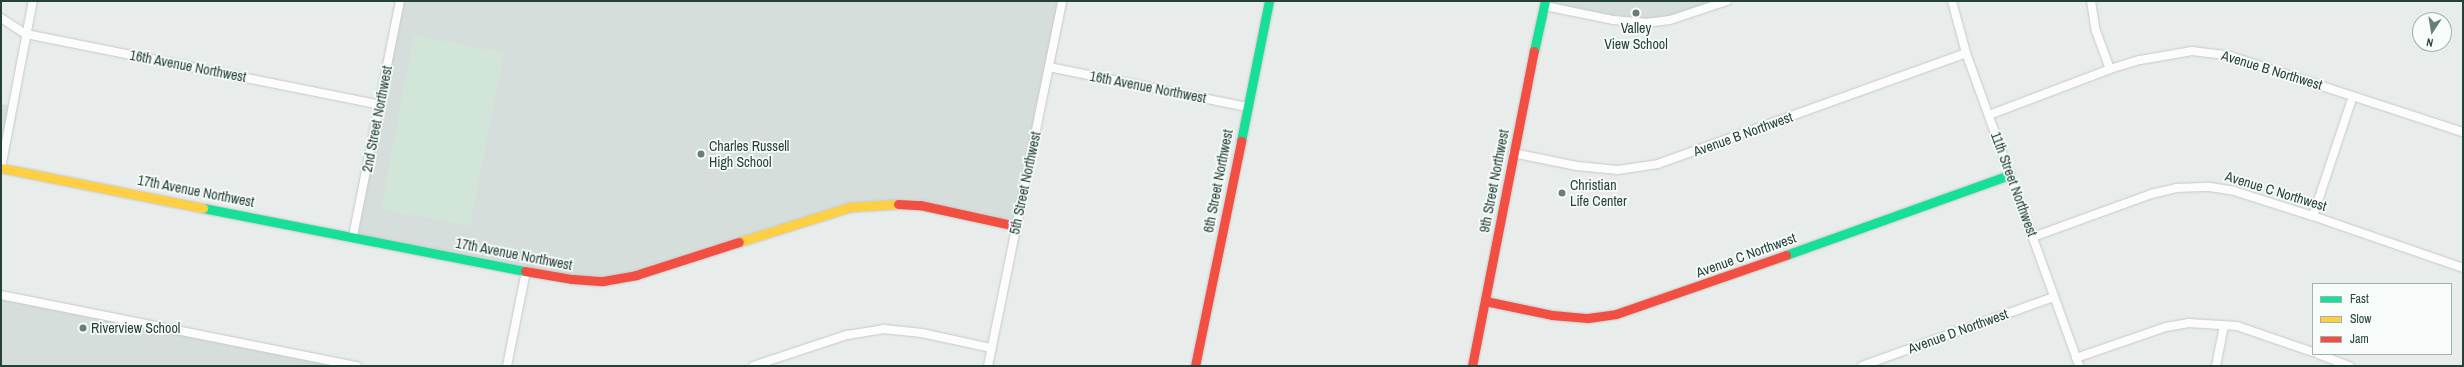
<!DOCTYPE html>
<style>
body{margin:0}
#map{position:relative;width:2464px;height:367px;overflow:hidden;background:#e8edeb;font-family:"Archivo Narrow",sans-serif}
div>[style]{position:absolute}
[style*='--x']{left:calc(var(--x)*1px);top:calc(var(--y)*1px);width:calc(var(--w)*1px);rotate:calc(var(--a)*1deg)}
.built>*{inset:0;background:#d6dedb}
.green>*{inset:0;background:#d1e6d8}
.roads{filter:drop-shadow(0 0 1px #c5cac8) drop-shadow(0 0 1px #c5cac8)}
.street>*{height:8px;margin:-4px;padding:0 4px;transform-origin:4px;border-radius:4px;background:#fcfcfc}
.fast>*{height:9px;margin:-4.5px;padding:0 4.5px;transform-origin:4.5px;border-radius:4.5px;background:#16e098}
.slow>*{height:9px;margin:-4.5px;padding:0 4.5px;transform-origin:4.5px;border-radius:4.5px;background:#ffcf43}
.jam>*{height:9px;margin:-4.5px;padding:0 4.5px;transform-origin:4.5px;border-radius:4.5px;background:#f24e42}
.dots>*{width:11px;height:11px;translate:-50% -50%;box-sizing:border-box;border:2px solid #f7fbf9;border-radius:50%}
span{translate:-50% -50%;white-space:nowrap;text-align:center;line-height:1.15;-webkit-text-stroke:3.5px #f7fbf9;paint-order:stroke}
.poi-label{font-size:14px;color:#24423a}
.left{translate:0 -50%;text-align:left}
.street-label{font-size:14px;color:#24423a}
.frame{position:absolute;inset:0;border:2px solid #24423a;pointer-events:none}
.legend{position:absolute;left:2312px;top:283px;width:140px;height:72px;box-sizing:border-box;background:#f7fbf9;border:1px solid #a3b1ad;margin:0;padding:5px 7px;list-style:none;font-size:12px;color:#24423a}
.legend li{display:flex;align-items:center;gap:8px;height:20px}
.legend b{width:20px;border:1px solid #a3b1ad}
.north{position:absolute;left:2412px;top:12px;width:40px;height:40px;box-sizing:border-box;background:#f7fbf9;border:1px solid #a3b1ad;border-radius:50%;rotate:192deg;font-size:11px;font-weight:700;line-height:16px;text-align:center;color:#24423a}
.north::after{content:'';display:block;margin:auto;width:14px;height:18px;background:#697e78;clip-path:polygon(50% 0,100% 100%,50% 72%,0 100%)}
</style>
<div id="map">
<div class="built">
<div style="clip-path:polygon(400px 1px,1062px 1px,1016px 226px,884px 203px,603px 281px,353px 236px)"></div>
<div style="clip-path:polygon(1545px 1px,1727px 1px,1670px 20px,1613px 20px,1545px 6px)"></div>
<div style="clip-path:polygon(1px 104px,13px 106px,1px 168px)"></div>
<div style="clip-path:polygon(1px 295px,327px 360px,326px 366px,1px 366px)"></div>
</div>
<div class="green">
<div style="clip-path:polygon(414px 35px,504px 53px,470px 226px,381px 209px)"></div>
</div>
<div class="roads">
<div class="street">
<div style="--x:1952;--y:1;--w:54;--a:74.9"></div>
<div style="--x:1966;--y:53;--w:333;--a:70.1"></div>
<div style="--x:2091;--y:1;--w:30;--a:81"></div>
<div style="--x:2096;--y:31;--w:40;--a:69.8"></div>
<div style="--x:1545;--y:6;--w:69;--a:11.6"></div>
<div style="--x:1613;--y:20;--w:32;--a:5"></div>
<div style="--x:1645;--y:23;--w:25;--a:-7"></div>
<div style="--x:1670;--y:20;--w:60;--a:-18.4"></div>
<div style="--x:1;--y:18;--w:30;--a:33"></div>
<div style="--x:26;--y:34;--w:361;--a:11.3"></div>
<div style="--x:1049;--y:67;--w:202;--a:11.4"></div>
<div style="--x:1989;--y:115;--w:129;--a:-20.8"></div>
<div style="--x:2110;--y:69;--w:31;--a:-17"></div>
<div style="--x:2140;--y:60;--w:53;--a:-9.8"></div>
<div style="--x:2192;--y:51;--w:38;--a:7"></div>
<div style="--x:2230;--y:56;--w:245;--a:18.1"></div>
<div style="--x:1513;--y:153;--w:65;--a:11.5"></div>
<div style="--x:1577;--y:166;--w:41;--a:5.6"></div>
<div style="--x:1618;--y:170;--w:40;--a:-8.5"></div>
<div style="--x:1658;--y:164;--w:327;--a:-19.8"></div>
<div style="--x:1;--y:168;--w:170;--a:-79.2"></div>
<div style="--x:2313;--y:216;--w:126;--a:-71.6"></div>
<div style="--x:353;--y:236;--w:240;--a:-78.7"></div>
<div style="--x:2033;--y:237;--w:126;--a:-20"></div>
<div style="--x:2151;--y:194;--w:26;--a:-13"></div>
<div style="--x:2176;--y:188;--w:34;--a:-2"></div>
<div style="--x:2210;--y:187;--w:24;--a:9"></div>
<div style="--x:2234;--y:191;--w:83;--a:17.6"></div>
<div style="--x:2313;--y:216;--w:159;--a:19.1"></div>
<div style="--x:1;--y:295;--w:363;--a:11.3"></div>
<div style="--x:2318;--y:354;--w:34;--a:21"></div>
<div style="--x:2076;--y:358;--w:95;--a:-19"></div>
<div style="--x:2166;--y:327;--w:23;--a:-10"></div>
<div style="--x:2189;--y:323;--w:48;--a:3.6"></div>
<div style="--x:2237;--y:326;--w:80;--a:18.9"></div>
<div style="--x:507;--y:366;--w:97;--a:-78.7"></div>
<div style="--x:753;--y:366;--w:99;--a:-18.3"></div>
<div style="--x:847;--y:335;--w:36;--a:-9"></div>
<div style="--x:883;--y:329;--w:39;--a:6"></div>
<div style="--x:922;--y:333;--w:71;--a:12.3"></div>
<div style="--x:988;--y:366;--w:372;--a:-78.5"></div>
<div style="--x:1862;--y:366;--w:204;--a:-19.8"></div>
<div style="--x:2216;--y:366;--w:41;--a:-78.7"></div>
</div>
<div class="fast">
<div style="--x:1534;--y:51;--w:51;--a:-77.6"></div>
<div style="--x:1241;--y:141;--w:143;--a:-78.7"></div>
<div style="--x:203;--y:208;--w:328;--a:11.1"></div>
<div style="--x:1786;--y:255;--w:237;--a:-19.7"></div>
</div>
<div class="slow">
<div style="--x:1;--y:168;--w:206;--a:11.2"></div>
<div style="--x:739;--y:242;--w:116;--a:-17.5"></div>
<div style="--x:850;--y:207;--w:48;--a:-3.6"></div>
</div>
<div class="jam">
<div style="--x:898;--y:204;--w:22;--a:3"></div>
<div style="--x:920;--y:205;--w:98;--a:12.3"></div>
<div style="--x:525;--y:271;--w:48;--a:9.7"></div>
<div style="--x:572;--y:279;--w:31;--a:4"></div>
<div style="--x:603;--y:281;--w:34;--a:-10"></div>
<div style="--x:636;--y:275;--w:108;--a:-17.8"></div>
<div style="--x:1485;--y:301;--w:68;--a:11.8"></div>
<div style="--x:1552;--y:315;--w:36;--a:5"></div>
<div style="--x:1588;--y:318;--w:28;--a:-8"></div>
<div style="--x:1616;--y:314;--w:180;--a:-19.1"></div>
<div style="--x:1195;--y:366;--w:230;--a:-78.4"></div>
<div style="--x:1472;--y:366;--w:321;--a:-78.9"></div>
</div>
</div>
<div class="dots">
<div style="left:1636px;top:13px;background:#697e78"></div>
<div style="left:701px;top:154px;background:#697e78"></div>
<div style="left:1562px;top:193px;background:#697e78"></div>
<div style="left:83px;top:328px;background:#697e78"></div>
</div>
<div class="poi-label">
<span style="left:1636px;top:36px">Valley<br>View School</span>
<span class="left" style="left:709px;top:154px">Charles Russell<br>High School</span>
<span class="left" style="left:1570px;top:193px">Christian<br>Life Center</span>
<span class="left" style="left:91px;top:328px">Riverview School</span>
</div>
<div class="street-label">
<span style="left:188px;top:66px;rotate:11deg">16th Avenue Northwest</span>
<span style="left:2272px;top:70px;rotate:17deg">Avenue B Northwest</span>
<span style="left:1148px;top:87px;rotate:11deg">16th Avenue Northwest</span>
<span style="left:377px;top:119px;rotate:-79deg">2nd Street Northwest</span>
<span style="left:1743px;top:134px;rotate:-20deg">Avenue B Northwest</span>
<span style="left:1218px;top:181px;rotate:-79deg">6th Street Northwest</span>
<span style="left:1494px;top:181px;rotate:-79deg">9th Street Northwest</span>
<span style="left:1025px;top:183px;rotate:-78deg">5th Street Northwest</span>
<span style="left:2014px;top:184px;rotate:70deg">11th Street Northwest</span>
<span style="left:196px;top:191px;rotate:11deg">17th Avenue Northwest</span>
<span style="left:2276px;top:191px;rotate:17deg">Avenue C Northwest</span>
<span style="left:514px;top:254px;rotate:11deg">17th Avenue Northwest</span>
<span style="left:1746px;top:255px;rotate:-20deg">Avenue C Northwest</span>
<span style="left:1958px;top:331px;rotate:-20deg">Avenue D Northwest</span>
</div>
<div class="frame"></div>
<ul class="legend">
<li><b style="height:5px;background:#16e098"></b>Fast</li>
<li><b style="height:5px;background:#ffcf43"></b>Slow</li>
<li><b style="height:5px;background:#f24e42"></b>Jam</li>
</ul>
<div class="north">N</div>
</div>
